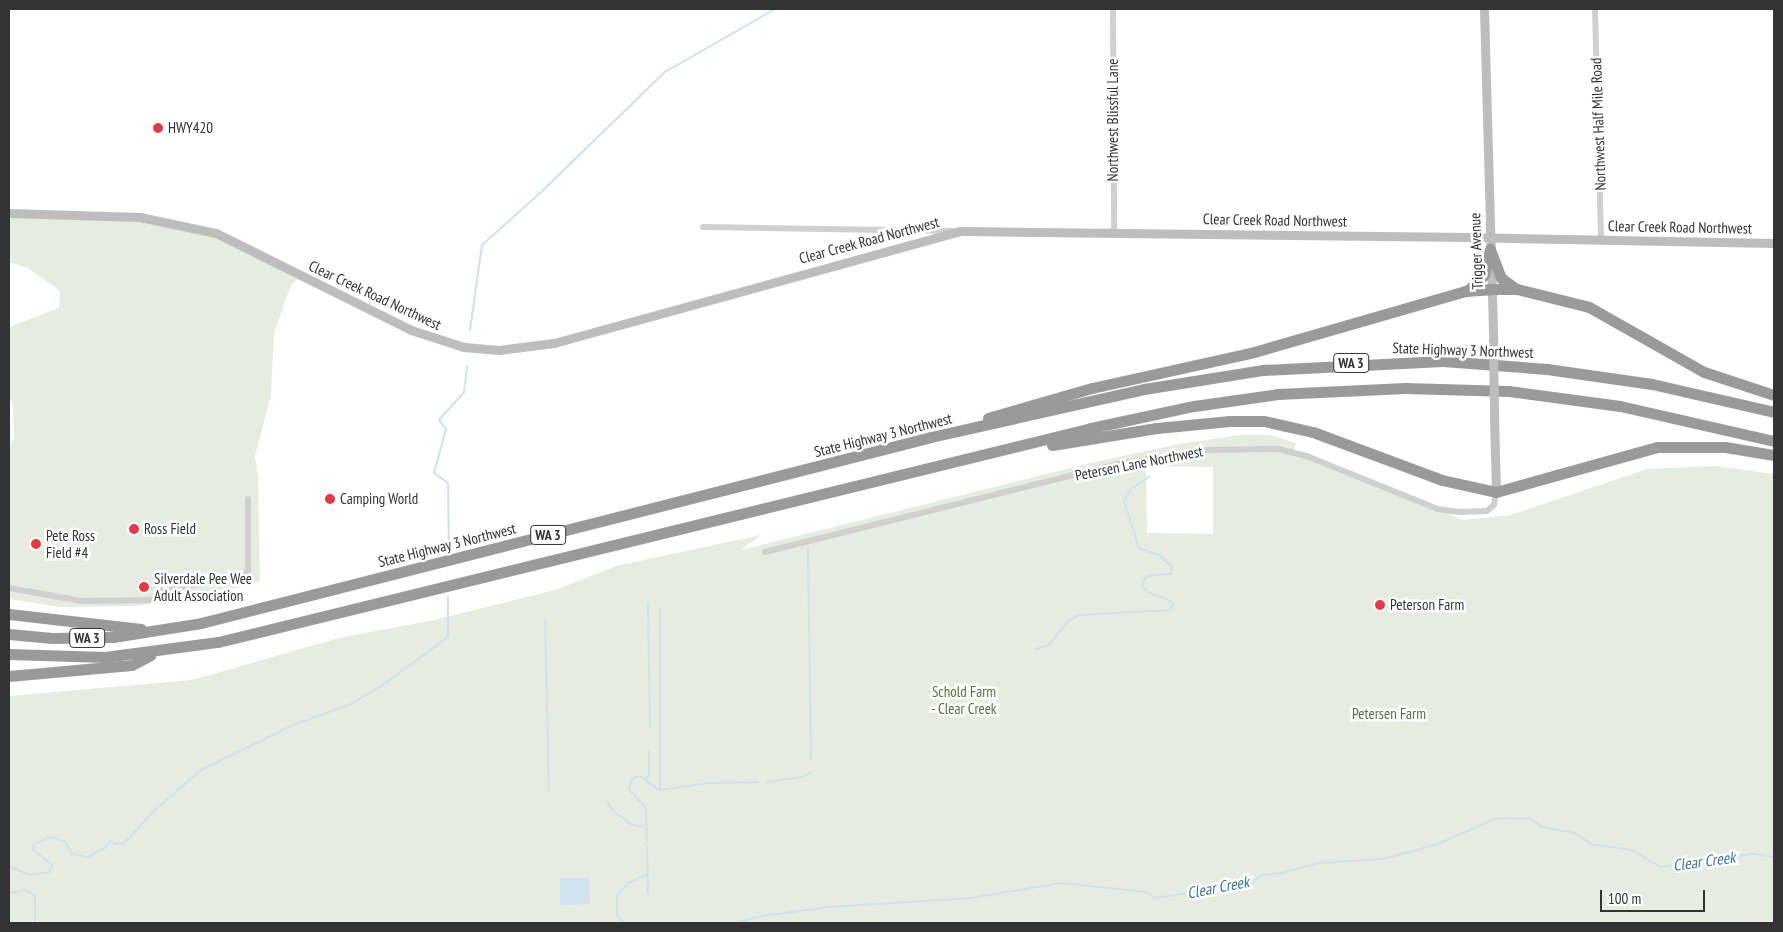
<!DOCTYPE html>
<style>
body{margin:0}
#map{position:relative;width:1783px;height:932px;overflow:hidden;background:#fff;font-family:"PT Sans Narrow",sans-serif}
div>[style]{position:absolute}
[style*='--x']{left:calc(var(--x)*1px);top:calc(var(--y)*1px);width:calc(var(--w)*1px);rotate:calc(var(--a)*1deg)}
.green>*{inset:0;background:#e6ecdf}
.water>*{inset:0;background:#cfe2ee}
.stream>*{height:2px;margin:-1px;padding:0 1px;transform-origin:1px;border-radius:1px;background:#cfe2ee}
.minor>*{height:6px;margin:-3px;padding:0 3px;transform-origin:3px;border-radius:3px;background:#d0d0d0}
.secondary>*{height:9px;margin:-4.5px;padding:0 4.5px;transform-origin:4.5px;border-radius:4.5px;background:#bdbdbd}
.motorway>*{height:11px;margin:-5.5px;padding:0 5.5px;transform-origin:5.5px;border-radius:5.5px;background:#9a9a9a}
.secondary-bridge>*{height:9px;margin:-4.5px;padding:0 4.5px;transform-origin:4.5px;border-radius:4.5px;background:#bdbdbd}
.dots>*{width:14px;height:14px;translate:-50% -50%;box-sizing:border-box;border:2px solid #fff;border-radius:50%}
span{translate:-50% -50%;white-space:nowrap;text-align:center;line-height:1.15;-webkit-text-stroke:5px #fff;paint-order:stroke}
.shield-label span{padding:1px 4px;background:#fff;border:1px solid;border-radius:4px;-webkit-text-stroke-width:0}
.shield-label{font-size:14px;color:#333;font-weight:700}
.street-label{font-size:15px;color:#333}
.poi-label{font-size:15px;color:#333}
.left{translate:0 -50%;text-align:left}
.park-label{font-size:15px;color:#56703f}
.water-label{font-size:16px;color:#3f7597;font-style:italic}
.frame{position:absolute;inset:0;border:10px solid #333;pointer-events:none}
.scale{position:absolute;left:1600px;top:890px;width:105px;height:22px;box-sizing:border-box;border:2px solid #333;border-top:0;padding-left:6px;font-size:15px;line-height:18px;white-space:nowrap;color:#333;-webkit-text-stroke:4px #fff;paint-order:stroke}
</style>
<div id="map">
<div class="green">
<div style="clip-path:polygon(21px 215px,140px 217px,200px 228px,301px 276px,291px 285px,274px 333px,271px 395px,255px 456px,258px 477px,260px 581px,192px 600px,132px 606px,60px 607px,9px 599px,9px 446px,14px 439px,13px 405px,9px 396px,9px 327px,59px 308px,60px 291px,28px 268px,9px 262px,9px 220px)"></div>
<div style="clip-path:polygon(evenodd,1241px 435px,1270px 435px,1296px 443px,1294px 451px,1463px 520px,1511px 515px,1647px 469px,1716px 466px,1774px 474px,1774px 923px,9px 923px,9px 696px,192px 680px,339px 638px,434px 620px,558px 589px,616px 566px,761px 535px,741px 550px,1086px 464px,1179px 444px,1241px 435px,1146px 466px,1213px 467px,1213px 534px,1147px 533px,1146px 466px)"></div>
</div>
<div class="water">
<div style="clip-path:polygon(560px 878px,589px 878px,590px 904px,560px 905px)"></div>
</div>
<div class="stream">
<div style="--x:470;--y:330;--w:86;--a:-82"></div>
<div style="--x:482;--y:245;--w:75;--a:-41.8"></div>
<div style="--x:538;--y:195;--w:177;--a:-44.1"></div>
<div style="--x:665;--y:72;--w:127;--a:-29.8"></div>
<div style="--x:808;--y:548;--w:211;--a:89.2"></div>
<div style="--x:449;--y:552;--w:69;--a:-90.8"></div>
<div style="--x:448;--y:483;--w:17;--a:-144"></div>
<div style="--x:434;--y:473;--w:46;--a:-74.7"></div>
<div style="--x:446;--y:429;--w:11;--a:-128"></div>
<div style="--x:439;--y:420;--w:38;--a:-48"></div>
<div style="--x:464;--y:392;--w:26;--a:-83"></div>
<div style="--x:648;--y:603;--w:125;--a:89.1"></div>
<div style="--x:545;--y:621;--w:171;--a:88.7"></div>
<div style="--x:1036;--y:649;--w:14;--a:-17"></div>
<div style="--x:1049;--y:645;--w:31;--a:-52"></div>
<div style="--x:1068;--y:621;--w:13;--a:-29"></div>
<div style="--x:1079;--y:615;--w:91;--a:-3.1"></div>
<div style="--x:1170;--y:610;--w:6;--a:-59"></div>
<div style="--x:1173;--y:605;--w:4;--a:-117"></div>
<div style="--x:1171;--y:601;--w:25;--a:-159"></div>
<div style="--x:1148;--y:592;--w:8;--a:-135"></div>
<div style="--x:1142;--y:586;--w:9;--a:-69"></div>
<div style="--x:1145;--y:578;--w:9;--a:-21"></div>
<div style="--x:1153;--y:575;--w:18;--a:-3"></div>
<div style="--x:1171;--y:574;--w:7;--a:-82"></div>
<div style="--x:1172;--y:567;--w:18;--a:-137"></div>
<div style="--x:1159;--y:555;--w:21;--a:-161"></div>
<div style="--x:1139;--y:548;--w:49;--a:-107.7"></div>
<div style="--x:1124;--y:501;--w:13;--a:-61"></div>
<div style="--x:1130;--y:490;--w:24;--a:-35"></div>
<div style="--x:645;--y:780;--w:6;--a:-45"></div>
<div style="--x:649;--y:776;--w:25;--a:-90"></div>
<div style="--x:767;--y:782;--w:36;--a:-8"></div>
<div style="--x:803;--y:777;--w:9;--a:-32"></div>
<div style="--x:660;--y:790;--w:182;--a:-90"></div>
<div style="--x:607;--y:801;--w:12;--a:59"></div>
<div style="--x:613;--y:811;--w:22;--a:36"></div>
<div style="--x:631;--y:824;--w:16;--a:14"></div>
<div style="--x:647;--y:841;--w:33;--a:-92"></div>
<div style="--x:646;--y:808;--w:25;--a:-133"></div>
<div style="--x:629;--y:790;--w:11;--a:-75"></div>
<div style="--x:632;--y:779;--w:9;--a:-21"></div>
<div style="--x:640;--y:776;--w:24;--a:36"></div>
<div style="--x:659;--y:790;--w:50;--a:-8"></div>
<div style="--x:709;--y:783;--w:49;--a:-1.2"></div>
<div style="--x:647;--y:847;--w:46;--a:88.8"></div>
<div style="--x:9;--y:866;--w:23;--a:23"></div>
<div style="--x:30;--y:875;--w:20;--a:-9"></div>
<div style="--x:50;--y:872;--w:7;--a:-74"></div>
<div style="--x:52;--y:865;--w:25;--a:-140"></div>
<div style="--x:33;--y:849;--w:5;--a:-79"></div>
<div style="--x:34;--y:844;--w:17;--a:-24"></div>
<div style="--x:50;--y:837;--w:16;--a:15"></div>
<div style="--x:65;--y:841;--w:15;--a:62"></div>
<div style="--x:72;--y:854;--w:16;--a:11"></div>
<div style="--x:88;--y:857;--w:19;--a:-28"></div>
<div style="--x:105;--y:848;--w:10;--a:-53"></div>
<div style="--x:111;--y:840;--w:6;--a:45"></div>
<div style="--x:115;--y:844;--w:9;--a:-6"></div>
<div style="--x:124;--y:843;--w:47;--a:-46.7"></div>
<div style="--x:156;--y:809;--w:60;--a:-40.9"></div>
<div style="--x:201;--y:770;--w:100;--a:-26.1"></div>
<div style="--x:291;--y:726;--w:64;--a:-20.1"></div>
<div style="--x:351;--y:704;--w:42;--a:-31.4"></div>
<div style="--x:387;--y:682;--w:76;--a:-36.4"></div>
<div style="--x:448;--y:637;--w:40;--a:-90"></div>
<div style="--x:9;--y:893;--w:17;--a:-10"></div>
<div style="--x:26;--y:890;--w:11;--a:34"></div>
<div style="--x:35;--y:896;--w:27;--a:90"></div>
<div style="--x:623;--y:923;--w:10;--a:-127"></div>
<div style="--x:617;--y:915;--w:20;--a:-90"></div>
<div style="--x:617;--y:895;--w:16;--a:-47"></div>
<div style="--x:628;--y:883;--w:22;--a:-24"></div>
<div style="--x:735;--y:923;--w:28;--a:-15"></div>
<div style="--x:762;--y:916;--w:68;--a:-7.7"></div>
<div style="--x:829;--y:907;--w:142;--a:-3.6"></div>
<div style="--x:971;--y:898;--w:92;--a:-9.4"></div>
<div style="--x:1062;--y:883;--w:85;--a:6"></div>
<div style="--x:1147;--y:892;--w:10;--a:37"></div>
<div style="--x:1155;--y:898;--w:57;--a:-8.1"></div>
<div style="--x:1211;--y:890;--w:28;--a:-21"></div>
<div style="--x:1237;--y:880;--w:15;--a:11"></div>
<div style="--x:1252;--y:883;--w:13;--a:-39"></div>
<div style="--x:1262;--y:875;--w:21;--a:-5"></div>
<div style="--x:1283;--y:873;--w:36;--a:-16"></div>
<div style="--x:1318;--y:863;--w:64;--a:-3.6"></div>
<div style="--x:1382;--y:859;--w:55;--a:-14.8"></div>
<div style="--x:1435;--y:845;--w:65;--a:-23.4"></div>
<div style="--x:1495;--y:819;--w:15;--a:-4"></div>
<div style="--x:1510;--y:818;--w:21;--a:3"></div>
<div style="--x:1531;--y:819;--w:14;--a:34"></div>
<div style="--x:1543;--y:827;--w:33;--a:11"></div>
<div style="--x:1575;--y:833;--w:19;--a:35"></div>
<div style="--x:1591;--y:844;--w:41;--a:8.3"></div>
<div style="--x:1632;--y:850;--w:33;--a:31"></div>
<div style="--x:1660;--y:867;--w:94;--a:-8"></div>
<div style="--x:1753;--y:854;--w:21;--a:8"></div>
</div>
<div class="minor">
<div style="--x:1113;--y:9;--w:222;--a:89.7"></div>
<div style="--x:1595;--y:9;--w:229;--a:88.5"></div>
<div style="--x:703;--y:227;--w:249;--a:0.9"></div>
<div style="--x:765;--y:552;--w:363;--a:-14"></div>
<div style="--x:1117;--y:464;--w:93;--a:-8.7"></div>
<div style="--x:1209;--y:450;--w:69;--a:-0.8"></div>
<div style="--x:1278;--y:449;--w:32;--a:14"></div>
<div style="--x:1309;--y:457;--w:139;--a:22"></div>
<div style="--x:1438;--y:509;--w:21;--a:8"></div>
<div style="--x:1459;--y:512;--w:28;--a:-2"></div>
<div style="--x:1487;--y:511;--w:9;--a:-41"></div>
<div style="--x:1494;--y:505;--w:13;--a:-81"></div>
<div style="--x:9;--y:588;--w:74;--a:10.1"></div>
<div style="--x:82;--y:601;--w:73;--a:-0.8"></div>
<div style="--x:155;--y:600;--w:11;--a:-56"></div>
<div style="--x:161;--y:591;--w:82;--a:-10.5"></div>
<div style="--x:242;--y:576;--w:8;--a:-45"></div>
<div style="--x:248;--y:570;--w:71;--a:-90"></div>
</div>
<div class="secondary">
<div style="--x:1484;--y:9;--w:332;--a:88.4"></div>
<div style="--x:9;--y:213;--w:131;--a:1.7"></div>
<div style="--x:140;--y:217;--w:78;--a:11.9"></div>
<div style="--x:216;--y:233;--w:218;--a:26.4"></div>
<div style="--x:411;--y:330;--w:56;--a:17.8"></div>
<div style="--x:464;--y:347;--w:35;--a:5"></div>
<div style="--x:499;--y:350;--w:55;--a:-7.3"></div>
<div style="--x:554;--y:343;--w:421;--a:-15.4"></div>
<div style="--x:960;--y:231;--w:508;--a:0.68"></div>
<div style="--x:1513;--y:238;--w:261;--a:1.1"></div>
<div style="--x:1494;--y:416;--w:76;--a:88.5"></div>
</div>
<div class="motorway">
<div style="--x:1491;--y:252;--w:28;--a:69"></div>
<div style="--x:1501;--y:278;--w:19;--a:36"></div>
<div style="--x:1467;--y:291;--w:23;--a:-43"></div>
<div style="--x:1484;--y:275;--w:27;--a:-77"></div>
<div style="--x:988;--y:418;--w:108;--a:-16.1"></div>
<div style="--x:1092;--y:388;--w:166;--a:-12.5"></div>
<div style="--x:1254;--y:352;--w:220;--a:-16.1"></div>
<div style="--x:1465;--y:291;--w:26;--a:-4"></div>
<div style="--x:1491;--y:289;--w:26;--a:0"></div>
<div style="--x:1517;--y:289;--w:74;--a:14"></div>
<div style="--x:1589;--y:307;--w:132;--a:29.5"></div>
<div style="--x:1704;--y:372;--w:74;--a:18.2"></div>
<div style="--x:1052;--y:445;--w:106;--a:-9.2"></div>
<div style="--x:1157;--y:428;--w:73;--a:-5.5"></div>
<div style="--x:1230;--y:421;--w:34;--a:0"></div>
<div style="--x:1264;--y:421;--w:50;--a:12.7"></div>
<div style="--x:1313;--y:432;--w:138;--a:20.4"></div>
<div style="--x:1442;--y:480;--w:55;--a:12.5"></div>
<div style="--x:1496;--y:492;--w:167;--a:-15.6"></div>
<div style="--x:1657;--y:447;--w:68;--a:0"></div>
<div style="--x:1725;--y:447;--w:50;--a:9.3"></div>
<div style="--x:9;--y:614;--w:133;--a:6.5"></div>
<div style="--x:9;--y:634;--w:43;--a:5.3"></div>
<div style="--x:52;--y:638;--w:61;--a:-0.9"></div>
<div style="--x:113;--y:637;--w:89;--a:-9"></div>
<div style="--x:201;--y:623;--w:753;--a:-14.29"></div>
<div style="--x:931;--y:437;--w:218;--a:-12.7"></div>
<div style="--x:1144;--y:389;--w:121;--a:-9.1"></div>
<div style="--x:1263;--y:370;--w:180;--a:-2.9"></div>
<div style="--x:1443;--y:361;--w:104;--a:4.4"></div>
<div style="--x:1547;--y:369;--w:106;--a:8.1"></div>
<div style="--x:1652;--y:384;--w:125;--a:12.9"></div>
<div style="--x:9;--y:654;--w:96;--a:1.8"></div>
<div style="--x:105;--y:657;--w:114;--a:-7.6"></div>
<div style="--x:218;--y:642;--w:899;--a:-13.77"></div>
<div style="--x:1091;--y:428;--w:105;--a:-12.1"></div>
<div style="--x:1194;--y:406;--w:85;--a:-8.1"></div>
<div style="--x:1278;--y:394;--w:127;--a:-2.7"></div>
<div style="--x:1405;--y:388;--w:104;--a:1.7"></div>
<div style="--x:1509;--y:391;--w:112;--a:7.7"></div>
<div style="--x:1620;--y:406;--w:158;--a:12.8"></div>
<div style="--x:9;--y:676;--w:123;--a:-5.1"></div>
<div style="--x:132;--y:665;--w:21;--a:-28"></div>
</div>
<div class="secondary-bridge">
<div style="--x:1468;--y:237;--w:45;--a:1.3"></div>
<div style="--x:1493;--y:341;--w:75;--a:89.2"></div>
</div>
<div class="dots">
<div style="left:158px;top:128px;background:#e63946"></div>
<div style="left:330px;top:499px;background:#e63946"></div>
<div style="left:134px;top:529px;background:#e63946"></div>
<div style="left:36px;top:544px;background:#e63946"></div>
<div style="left:144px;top:587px;background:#e63946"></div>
<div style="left:1380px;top:605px;background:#e63946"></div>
</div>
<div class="shield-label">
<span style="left:1351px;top:363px">WA 3</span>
<span style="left:548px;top:535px">WA 3</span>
<span style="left:87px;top:638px">WA 3</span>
</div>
<div class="street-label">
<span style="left:1113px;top:120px;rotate:-90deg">Northwest Blissful Lane</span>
<span style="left:1598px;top:124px;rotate:-92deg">Northwest Half Mile Road</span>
<span style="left:1275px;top:220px;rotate:1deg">Clear Creek Road Northwest</span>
<span style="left:1680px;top:227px;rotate:1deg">Clear Creek Road Northwest</span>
<span style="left:869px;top:240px;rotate:-15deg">Clear Creek Road Northwest</span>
<span style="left:1476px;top:251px;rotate:-92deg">Trigger Avenue</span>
<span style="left:375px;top:295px;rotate:25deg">Clear Creek Road Northwest</span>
<span style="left:1463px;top:350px;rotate:2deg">State Highway 3 Northwest</span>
<span style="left:883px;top:435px;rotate:-14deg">State Highway 3 Northwest</span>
<span style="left:1139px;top:463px;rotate:-11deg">Petersen Lane Northwest</span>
<span style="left:447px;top:545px;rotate:-14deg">State Highway 3 Northwest</span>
</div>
<div class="poi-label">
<span class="left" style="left:168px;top:128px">HWY420</span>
<span class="left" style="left:340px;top:499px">Camping World</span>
<span class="left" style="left:144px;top:529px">Ross Field</span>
<span class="left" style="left:46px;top:544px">Pete Ross<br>Field #4</span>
<span class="left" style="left:154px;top:587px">Silverdale Pee Wee<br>Adult Association</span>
<span class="left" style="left:1390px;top:605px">Peterson Farm</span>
</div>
<div class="park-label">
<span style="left:964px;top:700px">Schold Farm<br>- Clear Creek</span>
<span style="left:1389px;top:714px">Petersen Farm</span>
</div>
<div class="water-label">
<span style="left:1704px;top:861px;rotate:-8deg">Clear Creek</span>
<span style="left:1218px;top:887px;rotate:-11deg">Clear Creek</span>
</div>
<div class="frame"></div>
<div class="scale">100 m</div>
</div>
